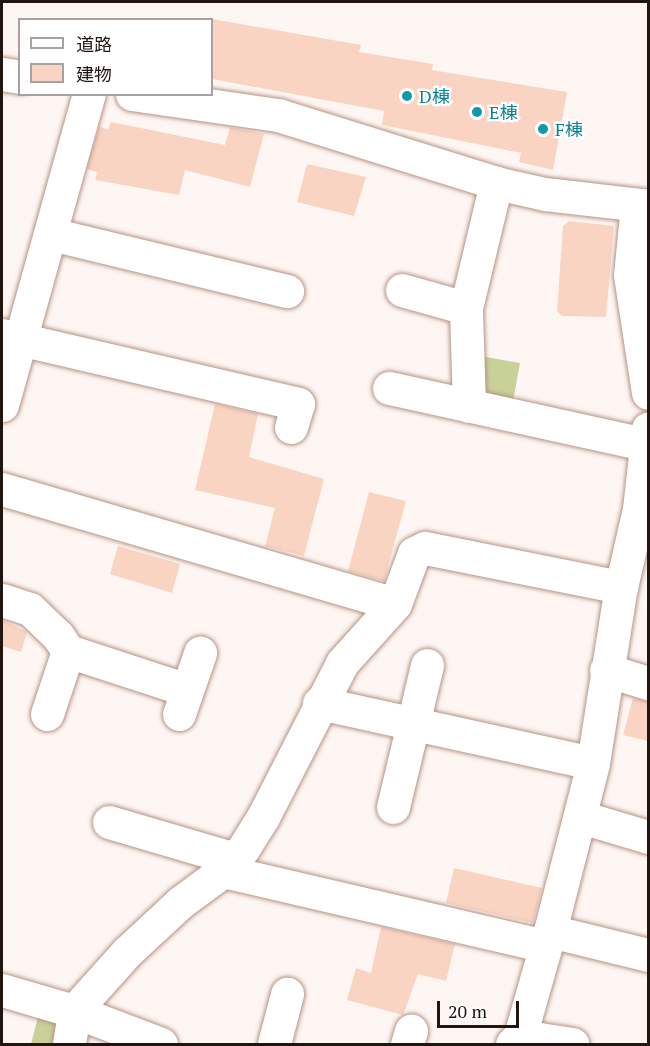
<!DOCTYPE html>
<meta charset="utf-8">
<style>
body{margin:0}
#map{position:relative;width:650px;height:1046px;overflow:hidden;background:#fef6f3;font-family:"PT Serif","Noto Sans JP",serif}
div>[style]{position:absolute}
[style*='--x']{left:calc(var(--x)*1px);top:calc(var(--y)*1px);width:calc(var(--w)*1px);rotate:calc(var(--a)*1deg)}
.green>*{inset:0;background:#c8d198}
.building>*{inset:0;background:#fad4c3}
.roads{filter:drop-shadow(0 0 2px #b69383) drop-shadow(0 0 2px #b69383)}
.minor>*{height:33px;margin:-16.5px;padding:0 16.5px;transform-origin:16.5px;border-radius:16.5px;background:#fff}
.major>*{height:33px;margin:-16.5px;padding:0 16.5px;transform-origin:16.5px;border-radius:16.5px;background:#fff}
.dots>*{width:16px;height:16px;translate:-50% -50%;box-sizing:border-box;border:3px solid #fff;border-radius:50%}
span{translate:-50% -50%;white-space:nowrap;text-align:center;line-height:1.15;-webkit-text-stroke:4.5px #fff;paint-order:stroke}
.culture-label{font-size:18px;color:#0d838f}
.left{translate:0 -50%;text-align:left}
.frame{position:absolute;inset:0;border:3px solid #22150f;pointer-events:none}
.legend{position:absolute;left:18px;top:18px;width:195px;height:78px;box-sizing:border-box;background:#fff;border:2px solid #a7a19f;margin:0;padding:8px 10px;list-style:none;font-size:18px;color:#22150f}
.legend li{display:flex;align-items:center;gap:12px;height:30px}
.legend b{width:30px;border:2px solid #a7a19f}
.scale{position:absolute;left:437px;top:1001px;width:82px;height:27px;box-sizing:border-box;border:3px solid #22150f;border-top:0;padding-left:8px;font-size:18px;line-height:21px;white-space:nowrap;color:#22150f;-webkit-text-stroke:4px #fff;paint-order:stroke}
</style>
<div id="map">
<div class="green">
<div style="clip-path:polygon(480px 356px,520px 363px,512px 406px,485px 400px)"></div>
<div style="clip-path:polygon(38px 1017px,66px 1027px,64px 1044px,31px 1044px)"></div>
</div>
<div class="building">
<div style="clip-path:polygon(212px 19px,361px 45px,359px 52px,433px 64px,432px 70px,567px 92px,553px 170px,519px 162px,521px 153px,382px 125px,384px 111px,212px 79px)"></div>
<div style="clip-path:polygon(111px 122px,225px 145px,230px 127px,264px 134px,250px 187px,185px 170px,179px 195px,95px 180px,97px 172px,87px 169px,99px 127px,108px 129px)"></div>
<div style="clip-path:polygon(307px 164px,366px 177px,354px 216px,297px 202px)"></div>
<div style="clip-path:polygon(569px 221px,614px 226px,606px 317px,562px 316px,557px 311px,563px 226px)"></div>
<div style="clip-path:polygon(215px 404px,258px 414px,249px 457px,324px 479px,304px 556px,265px 546px,275px 508px,195px 490px)"></div>
<div style="clip-path:polygon(369px 492px,406px 501px,384px 581px,348px 571px)"></div>
<div style="clip-path:polygon(118px 546px,180px 564px,172px 593px,110px 574px)"></div>
<div style="clip-path:polygon(2px 620px,27px 632px,21px 652px,2px 646px)"></div>
<div style="clip-path:polygon(633px 698px,648px 701px,648px 741px,623px 735px)"></div>
<div style="clip-path:polygon(454px 868px,542px 888px,533px 923px,446px 903px)"></div>
<div style="clip-path:polygon(381px 927px,455px 944px,446px 981px,418px 974px,403px 1015px,347px 1000px,356px 968px,371px 973px)"></div>
</div>
<div class="roads">
<div class="minor">
<div style="--x:2;--y:74;--w:18;--a:9"></div>
<div style="--x:132;--y:94;--w:148;--a:8.2"></div>
<div style="--x:278;--y:115;--w:228;--a:17.3"></div>
<div style="--x:496;--y:183;--w:50;--a:12.7"></div>
<div style="--x:545;--y:194;--w:104;--a:6.6"></div>
<div style="--x:637;--y:205;--w:70;--a:95.7"></div>
<div style="--x:630;--y:275;--w:119;--a:81.3"></div>
<div style="--x:51;--y:234;--w:243;--a:13.6"></div>
<div style="--x:402;--y:290;--w:66;--a:15.7"></div>
<div style="--x:2;--y:335;--w:304;--a:13.1"></div>
<div style="--x:298;--y:404;--w:24;--a:107"></div>
<div style="--x:389;--y:388;--w:265;--a:12.4"></div>
<div style="--x:2;--y:405;--w:323;--a:-74.4"></div>
<div style="--x:469;--y:406;--w:98;--a:-91.8"></div>
<div style="--x:466;--y:308;--w:129;--a:-76.5"></div>
<div style="--x:2;--y:489;--w:409;--a:16.3"></div>
<div style="--x:2;--y:600;--w:29;--a:18"></div>
<div style="--x:30;--y:609;--w:39;--a:44"></div>
<div style="--x:58;--y:636;--w:18;--a:56"></div>
<div style="--x:68;--y:651;--w:125;--a:18.1"></div>
<div style="--x:606;--y:670;--w:44;--a:17.2"></div>
<div style="--x:319;--y:703;--w:280;--a:12.4"></div>
<div style="--x:47;--y:714;--w:66;--a:-71.6"></div>
<div style="--x:179;--y:714;--w:65;--a:-71"></div>
<div style="--x:393;--y:807;--w:146;--a:-76.5"></div>
<div style="--x:581;--y:817;--w:70;--a:16.6"></div>
<div style="--x:109;--y:822;--w:131;--a:16.4"></div>
<div style="--x:223;--y:871;--w:331;--a:13.1"></div>
<div style="--x:550;--y:931;--w:101;--a:13.8"></div>
<div style="--x:520;--y:1036;--w:53;--a:8.7"></div>
<div style="--x:69;--y:1044;--w:33;--a:-81"></div>
<div style="--x:74;--y:1011;--w:79;--a:-48.1"></div>
<div style="--x:127;--y:952;--w:74;--a:-42.8"></div>
<div style="--x:181;--y:902;--w:52;--a:-36.4"></div>
<div style="--x:223;--y:871;--w:30;--a:-48"></div>
<div style="--x:243;--y:849;--w:38;--a:-58"></div>
<div style="--x:263;--y:817;--w:173;--a:-62.8"></div>
<div style="--x:342;--y:663;--w:79;--a:-48.1"></div>
<div style="--x:395;--y:604;--w:54;--a:-69.6"></div>
<div style="--x:414;--y:553;--w:12;--a:-24"></div>
<div style="--x:425;--y:548;--w:200;--a:11.3"></div>
<div style="--x:274;--y:1044;--w:52;--a:-75.4"></div>
<div style="--x:407;--y:1044;--w:14;--a:-73"></div>
<div style="--x:512;--y:1044;--w:11;--a:-45"></div>
<div style="--x:520;--y:1036;--w:109;--a:-74.1"></div>
<div style="--x:550;--y:931;--w:173;--a:-75.6"></div>
<div style="--x:593;--y:763;--w:178;--a:-81"></div>
<div style="--x:621;--y:587;--w:80;--a:-77"></div>
<div style="--x:639;--y:509;--w:81;--a:-83.6"></div>
</div>
<div class="major">
<div style="--x:2;--y:990;--w:75;--a:16.3"></div>
<div style="--x:74;--y:1011;--w:93;--a:20.8"></div>
</div>
</div>
<div class="dots">
<div style="left:407px;top:96px;background:#0f9aa8"></div>
<div style="left:477px;top:112px;background:#0f9aa8"></div>
<div style="left:543px;top:129px;background:#0f9aa8"></div>
</div>
<div class="culture-label">
<span class="left" style="left:419px;top:96px">D棟</span>
<span class="left" style="left:489px;top:112px">E棟</span>
<span class="left" style="left:555px;top:129px">F棟</span>
</div>
<div class="frame"></div>
<ul class="legend">
<li><b style="height:8px;background:#fff"></b>道路</li>
<li><b style="height:16px;background:#fad4c3"></b>建物</li>
</ul>
<div class="scale">20 m</div>
</div>
